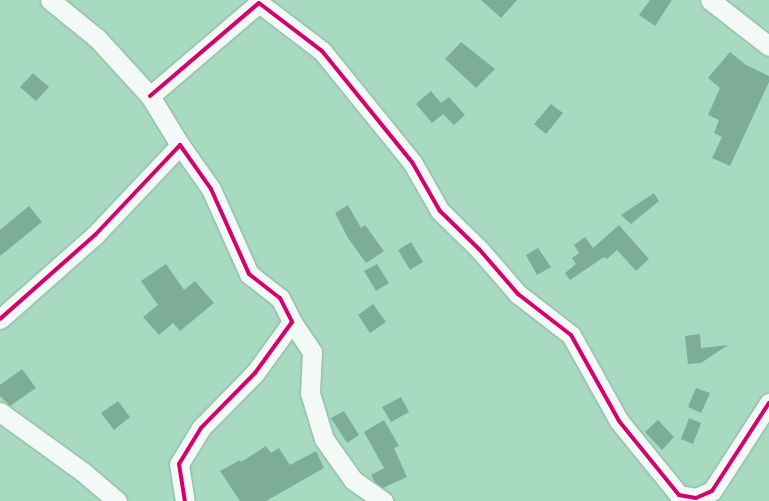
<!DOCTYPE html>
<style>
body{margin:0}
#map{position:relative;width:769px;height:501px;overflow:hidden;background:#a8dac1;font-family:"Titillium Web",sans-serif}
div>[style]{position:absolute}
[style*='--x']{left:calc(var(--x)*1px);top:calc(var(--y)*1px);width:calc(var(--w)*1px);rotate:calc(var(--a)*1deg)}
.building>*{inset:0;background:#7dad98}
.roads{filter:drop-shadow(0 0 1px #88b09c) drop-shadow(0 0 1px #88b09c)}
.minor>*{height:19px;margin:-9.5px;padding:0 9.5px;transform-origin:9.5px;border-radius:9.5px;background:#f2f9f6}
.cycleway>*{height:4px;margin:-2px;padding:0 2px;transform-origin:2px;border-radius:2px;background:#d6006c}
span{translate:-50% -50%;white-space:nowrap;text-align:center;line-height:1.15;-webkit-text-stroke:3px #a1fdcf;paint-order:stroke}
</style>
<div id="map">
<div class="building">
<div style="clip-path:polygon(481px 0,517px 0,501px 18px)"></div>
<div style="clip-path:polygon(650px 0,672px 0,655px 26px,639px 15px)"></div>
<div style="clip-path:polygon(461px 42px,495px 69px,476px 88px,445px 59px)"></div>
<div style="clip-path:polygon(730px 52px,746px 65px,769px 76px,769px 82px,730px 166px,712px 158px,722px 137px,714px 133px,719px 120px,708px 115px,720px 88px,708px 78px)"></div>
<div style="clip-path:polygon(33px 73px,49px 87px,36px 101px,20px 87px)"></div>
<div style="clip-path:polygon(431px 91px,441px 103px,449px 97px,465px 115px,454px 125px,443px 114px,432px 123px,416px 104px)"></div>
<div style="clip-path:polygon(551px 104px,563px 113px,546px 134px,534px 124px)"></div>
<div style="clip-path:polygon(654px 193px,659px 201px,631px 224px,621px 215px)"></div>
<div style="clip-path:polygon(348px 205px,361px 228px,365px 225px,384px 251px,366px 263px,348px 238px,335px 213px)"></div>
<div style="clip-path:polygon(29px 206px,42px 222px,0 256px,0 230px)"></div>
<div style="clip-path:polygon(619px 225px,649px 259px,636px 271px,617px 250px,607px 259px,604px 257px,570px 280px,565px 273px,576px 264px,572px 258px,579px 253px,574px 245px,585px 237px,593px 248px)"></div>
<div style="clip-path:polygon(411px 242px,423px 262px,410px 270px,398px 250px)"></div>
<div style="clip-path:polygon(538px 248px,551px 267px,537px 275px,526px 255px)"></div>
<div style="clip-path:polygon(166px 264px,184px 290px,195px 281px,214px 303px,180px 331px,173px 323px,159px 335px,143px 317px,158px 305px,141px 281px)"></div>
<div style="clip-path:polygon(377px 264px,389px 283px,376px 291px,364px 271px)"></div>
<div style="clip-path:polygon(373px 304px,386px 322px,370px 333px,358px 315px)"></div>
<div style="clip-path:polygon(700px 334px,701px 348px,728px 345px,701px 363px,688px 364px,685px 336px)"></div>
<div style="clip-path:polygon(22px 369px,36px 388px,10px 406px,0 396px,0 385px)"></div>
<div style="clip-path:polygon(696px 388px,710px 393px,701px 413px,688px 407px)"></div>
<div style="clip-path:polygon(401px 397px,409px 412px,391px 422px,382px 407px)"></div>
<div style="clip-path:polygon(118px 401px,130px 417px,114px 430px,101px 413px)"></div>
<div style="clip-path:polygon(344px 411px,359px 435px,347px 443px,331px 418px)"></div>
<div style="clip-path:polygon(689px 418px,701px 423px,693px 444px,681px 439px)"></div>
<div style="clip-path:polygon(384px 420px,399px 446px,394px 448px,407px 477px,383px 488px,375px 482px,371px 475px,384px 468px,364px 432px)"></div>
<div style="clip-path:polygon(658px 420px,674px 437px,662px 450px,645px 432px)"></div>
<div style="clip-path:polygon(266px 446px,271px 453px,279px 448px,290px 465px,316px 451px,324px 468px,266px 501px,240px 501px,220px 471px,240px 460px,241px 462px)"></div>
</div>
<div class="roads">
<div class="minor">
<div style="--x:50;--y:0;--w:60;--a:39"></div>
<div style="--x:97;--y:38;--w:79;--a:47.6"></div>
<div style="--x:150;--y:96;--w:57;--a:58.5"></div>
<div style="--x:710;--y:0;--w:75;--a:37.9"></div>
<div style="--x:150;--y:96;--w:143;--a:-40.5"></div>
<div style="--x:259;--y:3;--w:79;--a:37.3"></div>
<div style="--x:322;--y:51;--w:143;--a:51"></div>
<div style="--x:412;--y:162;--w:56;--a:60.3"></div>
<div style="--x:440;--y:211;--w:54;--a:44.3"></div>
<div style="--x:479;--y:249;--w:60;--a:49.1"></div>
<div style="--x:518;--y:294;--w:67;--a:37.7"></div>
<div style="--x:571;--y:335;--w:98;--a:60.8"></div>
<div style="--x:619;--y:421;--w:95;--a:51"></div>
<div style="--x:679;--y:495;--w:17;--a:10"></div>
<div style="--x:696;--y:498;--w:17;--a:-24"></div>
<div style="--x:712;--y:491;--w:105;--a:-57.1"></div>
<div style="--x:0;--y:319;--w:127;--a:-41.5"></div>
<div style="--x:95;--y:235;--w:124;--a:-46.6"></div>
<div style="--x:180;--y:145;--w:54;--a:54.8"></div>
<div style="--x:211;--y:189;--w:93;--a:65.9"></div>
<div style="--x:249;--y:274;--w:39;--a:38"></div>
<div style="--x:280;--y:298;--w:27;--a:63"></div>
<div style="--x:292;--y:322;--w:63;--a:126"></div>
<div style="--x:255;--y:373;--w:77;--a:134.5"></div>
<div style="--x:201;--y:428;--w:42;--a:121.4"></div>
<div style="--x:179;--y:464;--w:37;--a:81"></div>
<div style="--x:292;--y:322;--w:36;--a:56"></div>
<div style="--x:312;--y:352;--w:41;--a:92.8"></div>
<div style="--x:310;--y:393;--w:48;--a:73.1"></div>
<div style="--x:324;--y:439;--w:50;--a:54.7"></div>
<div style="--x:353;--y:480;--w:37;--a:35"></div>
<div style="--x:0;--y:412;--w:102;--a:35.9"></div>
<div style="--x:83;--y:472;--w:45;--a:40.5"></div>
</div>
</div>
<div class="cycleway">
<div style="--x:150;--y:96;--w:143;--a:-40.5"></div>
<div style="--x:259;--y:3;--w:79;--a:37.3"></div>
<div style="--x:322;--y:51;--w:143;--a:51"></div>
<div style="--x:412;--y:162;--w:56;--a:60.3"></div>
<div style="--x:440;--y:211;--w:54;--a:44.3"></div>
<div style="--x:479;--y:249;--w:60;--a:49.1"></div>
<div style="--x:518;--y:294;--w:67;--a:37.7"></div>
<div style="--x:571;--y:335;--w:98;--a:60.8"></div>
<div style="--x:619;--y:421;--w:95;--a:51"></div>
<div style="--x:679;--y:495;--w:17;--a:10"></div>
<div style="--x:696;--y:498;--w:17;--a:-24"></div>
<div style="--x:712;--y:491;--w:105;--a:-57.1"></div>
<div style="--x:0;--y:319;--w:127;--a:-41.5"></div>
<div style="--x:95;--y:235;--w:124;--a:-46.6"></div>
<div style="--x:180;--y:145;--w:54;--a:54.8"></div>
<div style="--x:211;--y:189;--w:93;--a:65.9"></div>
<div style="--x:249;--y:274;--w:39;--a:38"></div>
<div style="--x:280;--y:298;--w:27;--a:63"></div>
<div style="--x:292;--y:322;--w:63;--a:126"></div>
<div style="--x:255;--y:373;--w:77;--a:134.5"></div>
<div style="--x:201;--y:428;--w:42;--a:121.4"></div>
<div style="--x:179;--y:464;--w:37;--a:81"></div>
</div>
</div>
